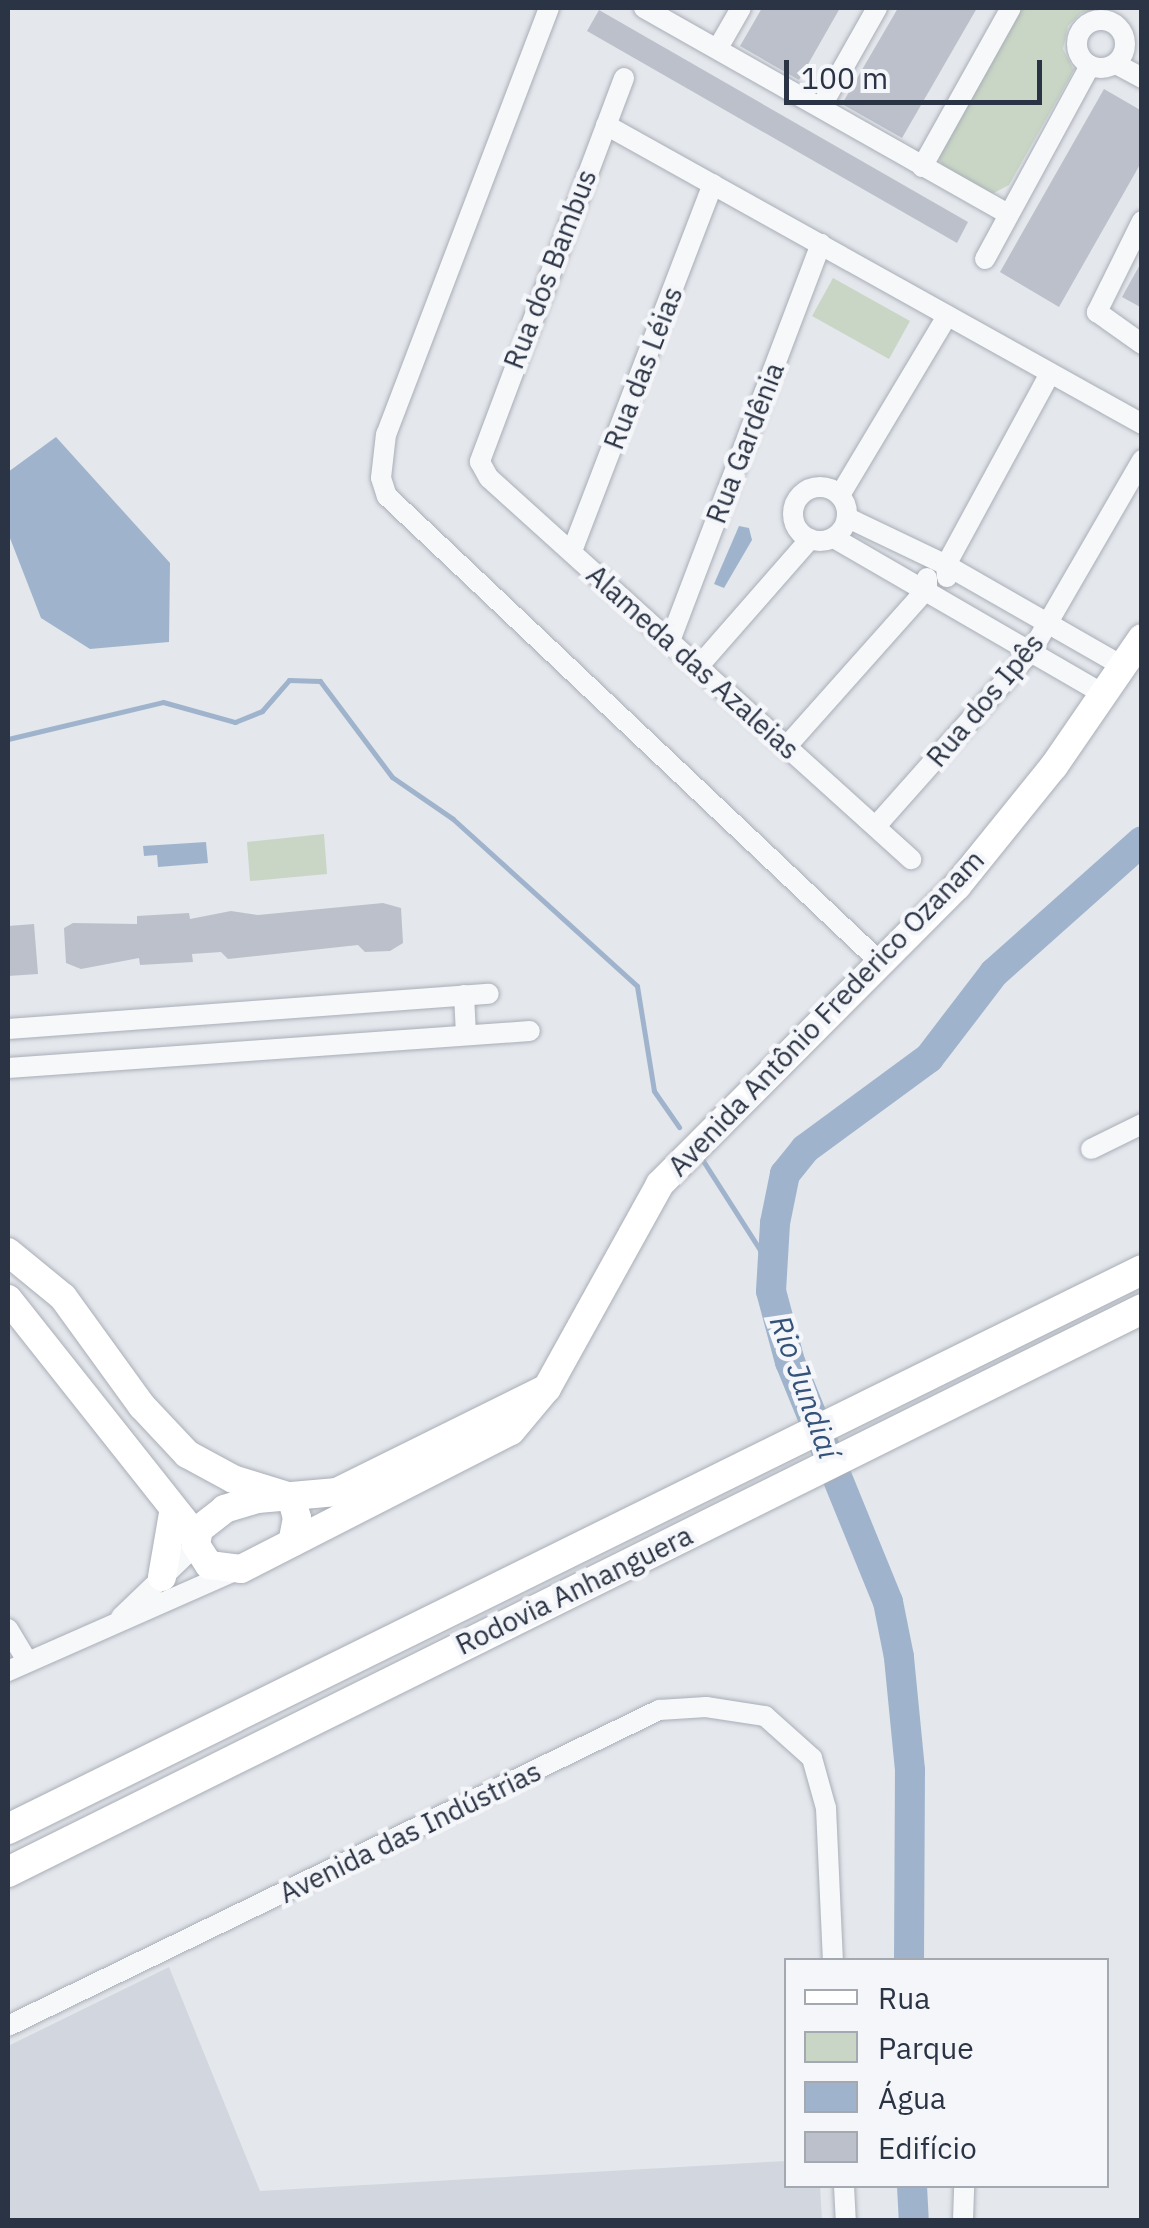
<!DOCTYPE html>
<meta charset="utf-8">
<style>
body{margin:0}
#map{position:relative;width:1149px;height:2228px;overflow:hidden;background:#e4e7ec;font-family:"IBM Plex Sans",sans-serif}
div>[style]{position:absolute}
[style*='--x']{left:calc(var(--x)*1px);top:calc(var(--y)*1px);width:calc(var(--w)*1px);rotate:calc(var(--a)*1deg)}
.built>*{inset:0;background:#d2d6de}
.green>*{inset:0;background:#c9d6c5}
.water>*{inset:0;background:#9fb4cc}
.stream>*{height:5px;margin:-2.5px;padding:0 2.5px;transform-origin:2.5px;border-radius:2.5px;background:#9fb4cc}
.river>*{height:30px;margin:-15px;padding:0 15px;transform-origin:15px;border-radius:15px;background:#9fb4cc}
.building>*{inset:0;background:#bbc0ca}
.roads{filter:drop-shadow(0 0 2px #a9aeb7) drop-shadow(0 0 2px #a9aeb7)}
.minor>*{height:20px;margin:-10px;padding:0 10px;transform-origin:10px;border-radius:10px;background:#f7f8fa}
.minor>.ring{margin:-10px;padding:0;box-sizing:content-box;background:none;border:20px solid #f7f8fa;border-radius:50%}
.major>*{height:28px;margin:-14px;padding:0 14px;transform-origin:14px;border-radius:14px;background:#fff}
.highway>*{height:30px;margin:-15px;padding:0 15px;transform-origin:15px;border-radius:15px;background:#fff}
span{translate:-50% -50%;white-space:nowrap;text-align:center;line-height:1.15;-webkit-text-stroke:9px #f4f6f9;paint-order:stroke}
.street-label{font-size:28px;color:#2b3445}
.water-label{font-size:30px;color:#34527a;font-style:italic}
.frame{position:absolute;inset:0;border:10px solid #2b3445;pointer-events:none}
.legend{position:absolute;left:784px;top:1958px;width:325px;height:230px;box-sizing:border-box;background:#f4f6f9;border:2px solid #a4a8b1;margin:0;padding:12px 18px;list-style:none;font-size:30px;color:#2b3445}
.legend li{display:flex;align-items:center;gap:20px;height:50px}
.legend b{width:50px;border:2px solid #a4a8b1}
.scale{position:absolute;left:784px;top:60px;width:258px;height:45px;box-sizing:border-box;border:5px solid #2b3445;border-top:0;padding-left:12px;font-size:30px;line-height:35px;white-space:nowrap;color:#2b3445;-webkit-text-stroke:8px #f4f6f9;paint-order:stroke}
</style>
<div id="map">
<div class="built">
<div style="clip-path:polygon(169px 1967px,260px 2191px,786px 2161px,786px 2186px,820px 2186px,822px 2220px,8px 2220px,8px 2046px)"></div>
</div>
<div class="green">
<div style="clip-path:polygon(1019px 8px,1109px 8px,1081px 13px,1068px 26px,1063px 49px,1074px 70px,1009px 185px,990px 195px,942px 167px,938px 153px)"></div>
<div style="clip-path:polygon(833px 278px,910px 321px,889px 359px,812px 316px)"></div>
<div style="clip-path:polygon(324px 834px,327px 874px,250px 881px,247px 842px)"></div>
</div>
<div class="water">
<div style="clip-path:polygon(56px 437px,170px 563px,169px 642px,90px 649px,41px 618px,8px 533px,8px 472px)"></div>
<div style="clip-path:polygon(739px 526px,749px 528px,752px 540px,724px 588px,714px 584px)"></div>
<div style="clip-path:polygon(206px 842px,208px 863px,158px 867px,157px 855px,144px 856px,143px 846px)"></div>
</div>
<div class="stream">
<div style="--x:8;--y:739;--w:159;--a:-13.4"></div>
<div style="--x:163;--y:702;--w:75;--a:15.5"></div>
<div style="--x:235;--y:722;--w:29;--a:-22"></div>
<div style="--x:262;--y:711;--w:41;--a:-48.9"></div>
<div style="--x:289;--y:680;--w:31;--a:2"></div>
<div style="--x:320;--y:681;--w:120;--a:53.1"></div>
<div style="--x:392;--y:777;--w:74;--a:34.5"></div>
<div style="--x:453;--y:819;--w:248;--a:42.2"></div>
<div style="--x:637;--y:986;--w:106;--a:80.8"></div>
<div style="--x:654;--y:1091;--w:44;--a:55.2"></div>
<div style="--x:700;--y:1156;--w:112;--a:57.4"></div>
<div style="--x:760;--y:1250;--w:42;--a:75"></div>
</div>
<div class="river">
<div style="--x:909;--y:1960;--w:190;--a:-89.7"></div>
<div style="--x:910;--y:1770;--w:114;--a:-95.6"></div>
<div style="--x:899;--y:1657;--w:56;--a:-101.3"></div>
<div style="--x:888;--y:1602;--w:259;--a:-112.2"></div>
<div style="--x:790;--y:1362;--w:73;--a:-105"></div>
<div style="--x:771;--y:1291;--w:68;--a:-86.6"></div>
<div style="--x:775;--y:1223;--w:50;--a:-78.5"></div>
<div style="--x:785;--y:1174;--w:32;--a:-51"></div>
<div style="--x:805;--y:1149;--w:154;--a:-36.3"></div>
<div style="--x:929;--y:1058;--w:107;--a:-52.6"></div>
<div style="--x:994;--y:973;--w:198;--a:-41.7"></div>
<div style="--x:912;--y:2186;--w:34;--a:87"></div>
</div>
<div class="building">
<div style="clip-path:polygon(762px 8px,840px 8px,799px 80px,740px 46px)"></div>
<div style="clip-path:polygon(898px 8px,977px 8px,902px 138px,842px 104px)"></div>
<div style="clip-path:polygon(599px 10px,968px 222px,957px 243px,587px 31px)"></div>
<div style="clip-path:polygon(1104px 89px,1142px 111px,1142px 161px,1059px 307px,1000px 272px)"></div>
<div style="clip-path:polygon(1142px 261px,1142px 308px,1122px 297px)"></div>
<div style="clip-path:polygon(383px 903px,401px 908px,403px 943px,390px 951px,365px 952px,358px 945px,228px 959px,221px 952px,192px 954px,193px 962px,140px 965px,139px 958px,81px 969px,66px 963px,64px 928px,73px 923px,137px 924px,137px 916px,189px 913px,190px 919px,231px 911px,258px 915px)"></div>
<div style="clip-path:polygon(34px 924px,38px 974px,8px 976px,8px 926px)"></div>
</div>
<div class="roads">
<div class="minor">
<div style="--x:549;--y:8;--w:456;--a:110.9"></div>
<div style="--x:386;--y:434;--w:44;--a:96.5"></div>
<div style="--x:381;--y:478;--w:19;--a:72"></div>
<div style="--x:387;--y:496;--w:680;--a:43.39"></div>
<div style="--x:644;--y:8;--w:418;--a:29.5"></div>
<div class="ring" style="left:1077px;top:20px;width:28px;height:28px"></div>
<div style="--x:718;--y:48;--w:46;--a:-60.1"></div>
<div style="--x:1116;--y:64;--w:30;--a:28"></div>
<div style="--x:624;--y:78;--w:410;--a:110.6"></div>
<div style="--x:480;--y:462;--w:18;--a:61"></div>
<div style="--x:489;--y:478;--w:569;--a:42.08"></div>
<div style="--x:821;--y:107;--w:114;--a:-60.5"></div>
<div style="--x:606;--y:125;--w:614;--a:29.15"></div>
<div style="--x:922;--y:167;--w:182;--a:-60.8"></div>
<div style="--x:1142;--y:221;--w:102;--a:116.3"></div>
<div style="--x:1097;--y:312;--w:55;--a:35.4"></div>
<div style="--x:985;--y:259;--w:220;--a:-61.5"></div>
<div class="ring" style="left:793px;top:487px;width:34px;height:34px"></div>
<div style="--x:840;--y:495;--w:209;--a:-59.1"></div>
<div style="--x:848;--y:518;--w:109;--a:25.6"></div>
<div style="--x:946;--y:565;--w:205;--a:29.8"></div>
<div style="--x:834;--y:538;--w:313;--a:30.1"></div>
<div style="--x:572;--y:551;--w:393;--a:-69"></div>
<div style="--x:947;--y:577;--w:12;--a:-95"></div>
<div style="--x:946;--y:565;--w:216;--a:-61.5"></div>
<div style="--x:670;--y:641;--w:425;--a:-69.2"></div>
<div style="--x:698;--y:667;--w:170;--a:-48.8"></div>
<div style="--x:786;--y:747;--w:212;--a:-48.3"></div>
<div style="--x:927;--y:589;--w:11;--a:-90"></div>
<div style="--x:876;--y:826;--w:235;--a:-48.4"></div>
<div style="--x:1032;--y:650;--w:220;--a:-59.9"></div>
<div style="--x:464;--y:995;--w:40;--a:87.1"></div>
<div style="--x:8;--y:1029;--w:482;--a:-4.2"></div>
<div style="--x:8;--y:1068;--w:523;--a:-4.05"></div>
<div style="--x:1091;--y:1149;--w:57;--a:-26.1"></div>
<div style="--x:121;--y:1617;--w:104;--a:-43.8"></div>
<div style="--x:8;--y:1629;--w:37;--a:59"></div>
<div style="--x:8;--y:1671;--w:253;--a:-23.8"></div>
<div style="--x:8;--y:2026;--w:724;--a:-25.89"></div>
<div style="--x:659;--y:1710;--w:47;--a:-3.7"></div>
<div style="--x:706;--y:1707;--w:60;--a:8.7"></div>
<div style="--x:765;--y:1716;--w:63;--a:41.8"></div>
<div style="--x:812;--y:1758;--w:52;--a:74.4"></div>
<div style="--x:826;--y:1808;--w:152;--a:87.4"></div>
<div style="--x:844;--y:2186;--w:34;--a:87"></div>
<div style="--x:963;--y:2220;--w:34;--a:-88"></div>
</div>
<div class="major">
<div style="--x:8;--y:1252;--w:71;--a:39.3"></div>
<div style="--x:63;--y:1297;--w:135;--a:54.1"></div>
<div style="--x:142;--y:1406;--w:66;--a:46.8"></div>
<div style="--x:187;--y:1454;--w:52;--a:28.5"></div>
<div style="--x:233;--y:1479;--w:61;--a:17.2"></div>
<div style="--x:291;--y:1497;--w:22;--a:74"></div>
<div style="--x:297;--y:1518;--w:25;--a:101"></div>
<div style="--x:8;--y:1299;--w:303;--a:51.6"></div>
<div style="--x:547;--y:1388;--w:234;--a:153.7"></div>
<div style="--x:337;--y:1492;--w:80;--a:175"></div>
<div style="--x:257;--y:1499;--w:34;--a:163"></div>
<div style="--x:225;--y:1509;--w:33;--a:142"></div>
<div style="--x:199;--y:1529;--w:16;--a:101"></div>
<div style="--x:196;--y:1545;--w:24;--a:57"></div>
<div style="--x:209;--y:1565;--w:32;--a:7"></div>
<div style="--x:241;--y:1569;--w:303;--a:-27.1"></div>
<div style="--x:511;--y:1431;--w:56;--a:-50.1"></div>
<div style="--x:547;--y:1388;--w:233;--a:-61"></div>
<div style="--x:660;--y:1184;--w:421;--a:-45.1"></div>
<div style="--x:957;--y:886;--w:154;--a:-51.1"></div>
<div style="--x:1054;--y:766;--w:155;--a:-55.5"></div>
<div style="--x:162;--y:1577;--w:65;--a:-80.2"></div>
</div>
<div class="highway">
<div style="--x:8;--y:1829;--w:1264;--a:-26.24"></div>
<div style="--x:8;--y:1872;--w:1266;--a:-26.4"></div>
</div>
</div>
<div class="street-label">
<span style="left:550px;top:269px;rotate:-69deg">Rua dos Bambus</span>
<span style="left:643px;top:368px;rotate:-69deg">Rua das Léias</span>
<span style="left:745px;top:443px;rotate:-69deg">Rua Gardênia</span>
<span style="left:693px;top:662px;rotate:42deg">Alameda das Azaleias</span>
<span style="left:985px;top:700px;rotate:-50deg">Rua dos Ipês</span>
<span style="left:826px;top:1013px;rotate:-46deg">Avenida Antônio Frederico Ozanam</span>
<span style="left:574px;top:1590px;rotate:-26deg">Rodovia Anhanguera</span>
<span style="left:410px;top:1832px;rotate:-26deg">Avenida das Indústrias</span>
</div>
<div class="water-label">
<span style="left:805px;top:1387px;rotate:70deg">Rio Jundiaí</span>
</div>
<div class="frame"></div>
<ul class="legend">
<li><b style="height:12px;background:#fff"></b>Rua</li>
<li><b style="height:28px;background:#c9d6c5"></b>Parque</li>
<li><b style="height:28px;background:#9fb4cc"></b>Água</li>
<li><b style="height:28px;background:#bbc0ca"></b>Edifício</li>
</ul>
<div class="scale">100 m</div>
</div>
